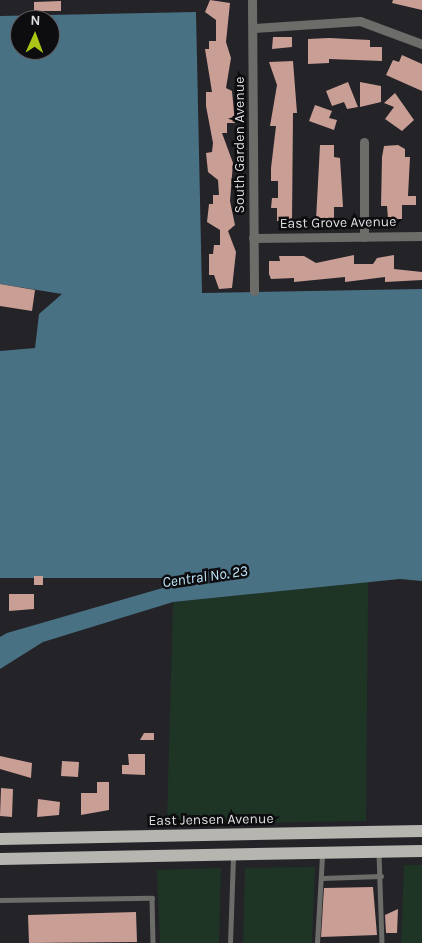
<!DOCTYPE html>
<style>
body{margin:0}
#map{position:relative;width:422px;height:943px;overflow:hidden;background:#242328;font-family:Karla,sans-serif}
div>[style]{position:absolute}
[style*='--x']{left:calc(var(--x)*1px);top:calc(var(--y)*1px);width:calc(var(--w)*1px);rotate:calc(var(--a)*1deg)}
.green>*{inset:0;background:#1e3526}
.water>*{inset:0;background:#497184}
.building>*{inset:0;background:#c99e95}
.lane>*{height:4.5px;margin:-2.25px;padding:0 2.25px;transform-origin:2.25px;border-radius:2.25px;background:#6c6c69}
.street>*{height:9px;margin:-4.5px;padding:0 4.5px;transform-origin:4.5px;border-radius:4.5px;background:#6c6c69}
.primary>*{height:12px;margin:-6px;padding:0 6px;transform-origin:6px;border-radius:6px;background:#b6b5af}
span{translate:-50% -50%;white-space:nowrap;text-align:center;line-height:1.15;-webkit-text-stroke:5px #0d0c0f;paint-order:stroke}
.street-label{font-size:14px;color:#dddce0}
.water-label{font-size:15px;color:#bce4f8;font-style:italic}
.north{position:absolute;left:10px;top:10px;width:50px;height:50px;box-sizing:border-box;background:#0d0c0f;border:1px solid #605f63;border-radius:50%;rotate:2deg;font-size:14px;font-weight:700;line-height:20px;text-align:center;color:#dddce0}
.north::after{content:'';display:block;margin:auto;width:18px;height:22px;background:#abc615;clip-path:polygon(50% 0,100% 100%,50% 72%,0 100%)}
</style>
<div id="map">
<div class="green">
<div style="clip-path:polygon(368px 582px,366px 821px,167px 824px,173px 602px)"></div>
<div style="clip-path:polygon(404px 865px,422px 865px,422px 943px,401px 943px)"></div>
<div style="clip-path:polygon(315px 867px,312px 943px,243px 943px,245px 868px)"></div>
<div style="clip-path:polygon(221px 868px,219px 943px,160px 943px,157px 870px)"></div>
</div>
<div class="water">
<div style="clip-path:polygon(evenodd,196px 12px,202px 293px,422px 289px,422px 581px,400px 579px,173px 602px,43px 642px,0 669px,0 637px,7px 633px,173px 585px,174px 578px,0 578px,0 351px,35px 348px,39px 314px,62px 294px,0 284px,0 16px,196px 12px,20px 20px,50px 20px,50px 50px,20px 50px,20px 20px)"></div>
</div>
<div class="building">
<div style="clip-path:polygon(210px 0,230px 3px,226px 42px,231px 58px,226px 88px,232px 91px,235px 123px,227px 123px,227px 133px,222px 133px,233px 163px,230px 201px,235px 225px,228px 231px,236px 252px,232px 288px,219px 289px,214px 275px,209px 275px,209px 254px,213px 254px,214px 245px,220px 245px,220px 230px,207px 222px,209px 204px,213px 204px,213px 195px,219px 195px,218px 180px,208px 172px,206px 153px,212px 152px,213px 143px,206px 106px,206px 92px,212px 92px,205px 49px,209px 49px,209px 41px,216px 41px,216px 20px,205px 12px)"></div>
<div style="clip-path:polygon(393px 0,422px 0,422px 10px,392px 3px)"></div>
<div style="clip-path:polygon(61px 1px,61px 11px,34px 11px,34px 2px)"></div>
<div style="clip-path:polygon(273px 37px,292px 37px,292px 47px,272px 49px)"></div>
<div style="clip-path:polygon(329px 38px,370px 40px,370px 47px,382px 47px,382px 61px,329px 59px,329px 63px,308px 64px,308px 39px)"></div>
<div style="clip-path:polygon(402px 55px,422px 64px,422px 91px,386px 75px,393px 60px,399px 62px)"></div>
<div style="clip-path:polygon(293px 61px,297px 113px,293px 113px,292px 221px,277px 221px,277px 208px,271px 208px,272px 198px,278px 198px,278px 181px,271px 181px,271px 168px,276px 126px,270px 126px,277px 85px,269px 62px)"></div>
<div style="clip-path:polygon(348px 82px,358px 107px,347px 109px,344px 102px,332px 106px,326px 91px)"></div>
<div style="clip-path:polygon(360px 82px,381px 86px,381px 102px,360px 107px)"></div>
<div style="clip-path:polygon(395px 93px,414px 120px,402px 131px,385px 119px,394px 107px,384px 103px)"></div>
<div style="clip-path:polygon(315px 105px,332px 111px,329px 118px,337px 120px,334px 130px,309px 121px)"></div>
<div style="clip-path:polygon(320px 145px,334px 145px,334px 157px,340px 158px,343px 207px,334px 207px,334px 221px,316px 220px)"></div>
<div style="clip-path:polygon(398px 145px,405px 149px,405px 157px,410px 157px,408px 196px,416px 196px,416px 205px,402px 205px,402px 219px,388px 219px,387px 206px,381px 206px,382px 157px,384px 146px)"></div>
<div style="clip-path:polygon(354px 255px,354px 264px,373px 264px,377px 258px,394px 255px,394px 269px,422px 272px,422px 280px,385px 282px,385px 277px,345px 282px,345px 277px,294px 282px,294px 278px,271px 279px,269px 274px,269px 261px,280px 261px,279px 256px,304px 256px,316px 263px)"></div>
<div style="clip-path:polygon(0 284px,35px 290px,32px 311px,0 306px)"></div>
<div style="clip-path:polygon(34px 576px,43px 576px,43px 585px,34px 585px)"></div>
<div style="clip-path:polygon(9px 594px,34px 594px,34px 609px,9px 611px)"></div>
<div style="clip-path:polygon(144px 733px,154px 733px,154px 740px,140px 740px)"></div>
<div style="clip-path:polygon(128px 754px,145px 754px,145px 775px,122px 774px,122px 765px,129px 765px)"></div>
<div style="clip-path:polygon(0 756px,32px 763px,31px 778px,0 769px)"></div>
<div style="clip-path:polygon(62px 761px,79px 762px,78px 777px,61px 776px)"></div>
<div style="clip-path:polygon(97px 782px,109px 782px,109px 810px,81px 815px,81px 793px,97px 793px)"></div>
<div style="clip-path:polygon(1px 788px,13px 789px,12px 817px,0 816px)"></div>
<div style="clip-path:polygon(38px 799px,60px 802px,59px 815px,37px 817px)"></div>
<div style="clip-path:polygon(373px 887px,377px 935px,321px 937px,324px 888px)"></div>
<div style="clip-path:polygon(398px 909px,397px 933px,386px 933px,385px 915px)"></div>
<div style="clip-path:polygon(136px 912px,137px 942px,29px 943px,28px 915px)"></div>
</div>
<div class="lane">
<div style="--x:379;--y:853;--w:90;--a:88.1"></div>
<div style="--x:322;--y:878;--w:59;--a:-1.9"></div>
<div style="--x:0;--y:900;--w:152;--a:-0.8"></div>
<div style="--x:152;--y:898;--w:45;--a:88.7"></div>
<div style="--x:230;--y:943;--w:86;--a:-88"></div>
<div style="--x:317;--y:943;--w:88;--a:-86.7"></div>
</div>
<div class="street">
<div style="--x:252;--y:0;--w:291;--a:89.6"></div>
<div style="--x:254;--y:28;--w:106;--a:-3.8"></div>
<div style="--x:360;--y:21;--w:66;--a:20.4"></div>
<div style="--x:364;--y:237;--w:95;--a:-90"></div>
<div style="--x:253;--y:238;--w:169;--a:-0.7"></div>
</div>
<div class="primary">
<div style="--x:0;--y:839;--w:422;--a:-1.1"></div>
<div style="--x:0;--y:859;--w:422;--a:-1.1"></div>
</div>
<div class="street-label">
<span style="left:240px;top:145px;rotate:-90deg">South Garden Avenue</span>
<span style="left:338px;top:223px;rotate:-1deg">East Grove Avenue</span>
<span style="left:211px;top:820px;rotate:-1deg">East Jensen Avenue</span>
</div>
<div class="water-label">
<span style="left:205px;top:577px;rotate:-8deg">Central No. 23</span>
</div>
<div class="north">N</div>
</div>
